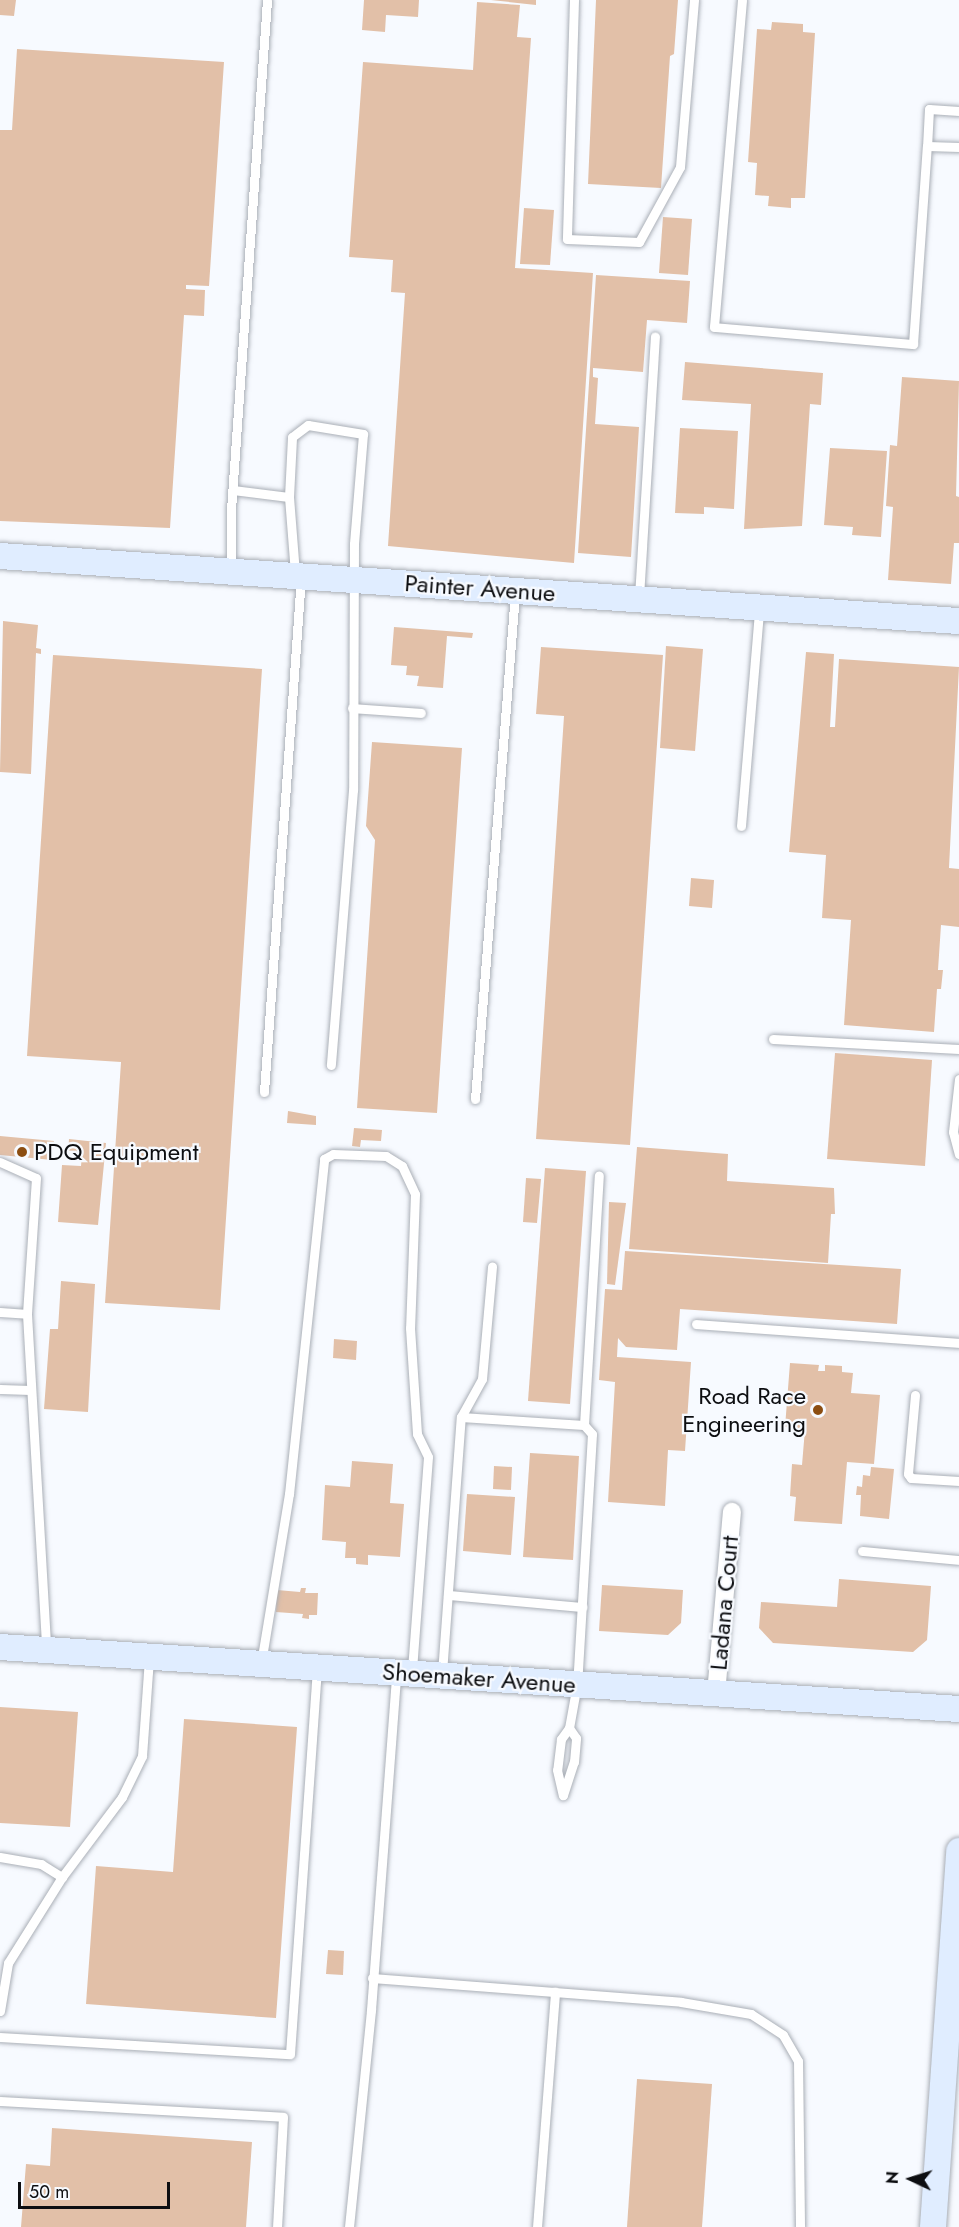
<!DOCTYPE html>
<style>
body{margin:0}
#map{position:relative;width:959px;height:2227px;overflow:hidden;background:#f7faff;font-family:Jost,sans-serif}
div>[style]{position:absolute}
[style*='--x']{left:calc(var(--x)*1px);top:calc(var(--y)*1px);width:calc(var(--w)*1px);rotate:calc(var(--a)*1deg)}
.building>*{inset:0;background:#e2c0a8}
.roads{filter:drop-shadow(0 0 2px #aaafb7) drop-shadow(0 0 2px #aaafb7)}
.lane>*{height:9px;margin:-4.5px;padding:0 4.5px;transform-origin:4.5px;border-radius:4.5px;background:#fff}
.street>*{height:18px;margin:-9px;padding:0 9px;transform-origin:9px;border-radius:9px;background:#fff}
.secondary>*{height:26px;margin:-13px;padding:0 13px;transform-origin:13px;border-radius:13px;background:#e0edff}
.dots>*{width:16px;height:16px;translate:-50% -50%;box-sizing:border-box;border:3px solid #f7faff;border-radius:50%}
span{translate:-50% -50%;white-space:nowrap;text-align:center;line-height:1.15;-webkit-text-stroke:4.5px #f7faff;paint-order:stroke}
.street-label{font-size:24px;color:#0d0e11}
.poi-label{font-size:24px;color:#0d0e11}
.left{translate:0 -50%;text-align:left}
.right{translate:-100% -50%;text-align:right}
.north{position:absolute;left:881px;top:2149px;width:60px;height:60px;-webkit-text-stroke:4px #f7faff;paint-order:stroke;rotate:274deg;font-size:16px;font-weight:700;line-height:24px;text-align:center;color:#0d0e11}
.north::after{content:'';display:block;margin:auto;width:21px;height:27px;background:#0d0e11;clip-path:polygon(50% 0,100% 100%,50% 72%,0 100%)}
.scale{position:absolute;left:18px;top:2182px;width:152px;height:27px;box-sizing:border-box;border:3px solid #0d0e11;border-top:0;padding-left:8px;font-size:18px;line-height:21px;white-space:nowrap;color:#0d0e11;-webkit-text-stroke:4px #f7faff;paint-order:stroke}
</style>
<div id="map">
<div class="building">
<div style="clip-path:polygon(0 0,16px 0,14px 16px,0 15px)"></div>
<div style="clip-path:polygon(364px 0,419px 0,418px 17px,386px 15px,385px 32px,362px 30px)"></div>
<div style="clip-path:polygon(491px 0,536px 0,536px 5px)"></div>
<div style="clip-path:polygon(596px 0,678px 0,674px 54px,670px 56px,661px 188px,588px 184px)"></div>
<div style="clip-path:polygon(477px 2px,520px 5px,517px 37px,531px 38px,515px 268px,593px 273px,574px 563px,388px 546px,405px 293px,391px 292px,393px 260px,349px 257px,363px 62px,473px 70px)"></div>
<div style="clip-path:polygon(772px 22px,803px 24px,803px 32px,815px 33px,805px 198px,791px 198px,791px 208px,768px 206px,769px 196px,755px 195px,757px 163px,748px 162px,757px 29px,771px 30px)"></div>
<div style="clip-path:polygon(17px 49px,224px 62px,209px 286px,186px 285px,186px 289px,205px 290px,204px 316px,184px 315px,170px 528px,0 521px,0 130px,12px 130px)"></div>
<div style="clip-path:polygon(524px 208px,554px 210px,550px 265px,520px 264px)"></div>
<div style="clip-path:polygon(663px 217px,692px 219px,688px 275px,659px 273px)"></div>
<div style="clip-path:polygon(596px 275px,690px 281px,687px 323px,647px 320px,643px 372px,593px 368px,593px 377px,598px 378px,595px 424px,639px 427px,631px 557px,578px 553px)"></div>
<div style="clip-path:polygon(685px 362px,823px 373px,821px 405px,810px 404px,802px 526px,744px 529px,751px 404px,682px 400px)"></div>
<div style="clip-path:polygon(902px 377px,959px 381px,956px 496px,959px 497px,959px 543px,954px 543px,951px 584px,888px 580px,893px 507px,886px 506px,890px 445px,897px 446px)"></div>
<div style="clip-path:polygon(680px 428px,738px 431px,734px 509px,704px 507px,704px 514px,675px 513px)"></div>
<div style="clip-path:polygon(830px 448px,887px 451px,881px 537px,852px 535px,853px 527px,824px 525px)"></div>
<div style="clip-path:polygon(3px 621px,38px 625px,36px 648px,41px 649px,41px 654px,36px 653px,31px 774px,0 772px)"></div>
<div style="clip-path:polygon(394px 627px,473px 633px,472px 638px,447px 636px,443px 688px,417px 686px,419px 676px,406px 675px,407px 666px,391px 665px)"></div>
<div style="clip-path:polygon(666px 646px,703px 649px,695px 751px,660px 748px)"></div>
<div style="clip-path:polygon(541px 647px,663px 655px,630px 1145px,536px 1139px,564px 716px,536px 714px)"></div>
<div style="clip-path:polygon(806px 652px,834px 654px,830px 727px,835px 727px,839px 659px,959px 667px,949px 868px,959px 869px,959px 927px,941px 925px,938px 970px,943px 970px,941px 989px,937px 989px,934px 1032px,844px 1025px,851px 920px,822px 918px,826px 855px,789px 852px)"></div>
<div style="clip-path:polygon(53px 655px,262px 669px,220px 1310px,105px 1303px,121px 1062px,27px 1056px)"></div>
<div style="clip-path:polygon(372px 742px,462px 748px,437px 1113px,357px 1108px,375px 840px,366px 826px)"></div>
<div style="clip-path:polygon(691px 878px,714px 880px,712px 908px,689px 906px)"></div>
<div style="clip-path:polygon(835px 1053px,932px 1060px,925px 1166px,827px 1159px)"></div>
<div style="clip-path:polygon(288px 1111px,316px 1116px,316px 1125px,287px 1123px)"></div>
<div style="clip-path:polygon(354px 1128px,382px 1130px,381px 1141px,361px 1140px,360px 1147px,352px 1146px)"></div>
<div style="clip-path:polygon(0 1136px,54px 1141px,52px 1160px,0 1155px)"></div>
<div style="clip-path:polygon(69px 1139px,106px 1143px,98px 1225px,58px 1222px,62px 1165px,81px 1166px,82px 1154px,68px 1153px)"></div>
<div style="clip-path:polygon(637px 1147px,728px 1154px,727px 1181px,834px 1188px,835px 1214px,831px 1214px,828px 1263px,629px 1249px)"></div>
<div style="clip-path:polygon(545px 1168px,586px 1171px,570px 1404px,528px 1401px)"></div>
<div style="clip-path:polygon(526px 1178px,541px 1179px,537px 1223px,523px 1222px)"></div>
<div style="clip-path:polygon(609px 1202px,626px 1203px,615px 1285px,607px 1284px)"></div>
<div style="clip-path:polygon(625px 1251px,901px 1269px,897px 1324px,680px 1309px,677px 1350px,626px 1347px,618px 1338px,617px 1357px,691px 1362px,685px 1451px,668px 1450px,665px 1506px,608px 1502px,615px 1382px,599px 1380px,605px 1289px,622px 1290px)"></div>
<div style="clip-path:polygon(61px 1281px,95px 1284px,88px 1412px,44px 1409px,50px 1329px,58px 1329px)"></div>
<div style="clip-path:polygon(334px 1339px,357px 1341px,356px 1360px,333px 1358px)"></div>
<div style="clip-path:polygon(790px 1363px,819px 1365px,818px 1371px,825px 1371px,825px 1365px,842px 1366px,842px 1372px,853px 1373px,851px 1393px,880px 1395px,874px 1464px,847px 1462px,842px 1524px,794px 1521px,796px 1497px,790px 1496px,792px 1464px,802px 1465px,805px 1429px,785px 1427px)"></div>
<div style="clip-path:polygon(530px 1453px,579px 1456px,573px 1560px,523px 1557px)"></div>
<div style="clip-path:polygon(352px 1461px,393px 1464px,390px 1503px,404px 1504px,400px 1557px,368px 1555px,368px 1565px,356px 1564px,356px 1558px,345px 1558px,346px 1542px,322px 1540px,325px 1485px,350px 1487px)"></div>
<div style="clip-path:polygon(494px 1466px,512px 1467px,511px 1490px,493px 1489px)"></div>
<div style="clip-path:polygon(871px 1467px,894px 1469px,889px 1519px,860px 1516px,861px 1495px,856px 1495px,857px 1486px,862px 1487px,863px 1475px,870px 1476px)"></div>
<div style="clip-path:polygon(467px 1494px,515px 1497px,511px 1555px,463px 1551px)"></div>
<div style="clip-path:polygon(839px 1579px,931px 1586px,927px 1640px,913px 1652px,773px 1643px,759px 1628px,761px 1602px,837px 1607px)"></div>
<div style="clip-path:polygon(602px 1585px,683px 1590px,681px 1623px,668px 1635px,599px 1631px)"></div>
<div style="clip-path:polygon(301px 1588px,306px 1588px,305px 1593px,318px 1593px,317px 1615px,309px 1615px,309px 1619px,302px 1618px,303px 1614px,276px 1612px,277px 1590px,300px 1592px)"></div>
<div style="clip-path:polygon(0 1707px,78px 1712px,70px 1827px,0 1823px)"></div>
<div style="clip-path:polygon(184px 1719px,297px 1727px,276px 2018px,86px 2004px,96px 1866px,173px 1872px)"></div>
<div style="clip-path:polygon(328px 1950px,344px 1951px,343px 1975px,326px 1974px)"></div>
<div style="clip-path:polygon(637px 2079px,712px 2084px,702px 2227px,627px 2227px)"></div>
<div style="clip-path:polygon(52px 2128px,252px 2142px,246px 2227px,21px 2227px,26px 2164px,50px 2166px)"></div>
</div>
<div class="roads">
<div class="lane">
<div style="--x:574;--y:0;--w:239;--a:91.7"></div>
<div style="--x:567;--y:239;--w:72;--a:2.4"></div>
<div style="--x:639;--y:242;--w:85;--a:-61.3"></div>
<div style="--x:680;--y:167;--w:168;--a:-85.2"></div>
<div style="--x:742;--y:0;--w:328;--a:94.9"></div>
<div style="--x:714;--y:327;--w:200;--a:4.9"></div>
<div style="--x:913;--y:344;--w:198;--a:-86"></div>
<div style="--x:959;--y:111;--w:30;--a:-176"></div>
<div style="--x:929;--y:109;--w:37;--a:93"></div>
<div style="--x:927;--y:146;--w:32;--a:2"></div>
<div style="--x:233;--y:490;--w:56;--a:7.1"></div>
<div style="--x:289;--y:497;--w:77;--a:85.5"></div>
<div style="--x:289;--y:497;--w:60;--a:-87.1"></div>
<div style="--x:292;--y:437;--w:20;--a:-37"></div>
<div style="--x:308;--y:425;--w:56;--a:9.3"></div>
<div style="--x:363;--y:434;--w:110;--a:94.7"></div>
<div style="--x:354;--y:544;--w:246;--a:90.2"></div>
<div style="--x:353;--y:790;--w:276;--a:94.6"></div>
<div style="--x:231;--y:569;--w:59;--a:-90"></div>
<div style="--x:231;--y:510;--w:511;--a:-85.96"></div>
<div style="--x:639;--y:597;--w:261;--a:-86.5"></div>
<div style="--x:352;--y:708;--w:69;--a:4.1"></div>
<div style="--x:741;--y:826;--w:217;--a:-85.2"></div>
<div style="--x:773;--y:1039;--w:186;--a:3.1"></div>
<div style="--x:959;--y:1079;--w:53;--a:96.5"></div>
<div style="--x:953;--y:1132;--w:23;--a:75"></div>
<div style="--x:264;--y:1092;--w:516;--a:-85.89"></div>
<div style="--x:475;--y:1099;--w:508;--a:-85.48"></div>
<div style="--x:0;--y:1162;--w:39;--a:24"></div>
<div style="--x:36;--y:1178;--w:136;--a:93.8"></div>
<div style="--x:27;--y:1314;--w:335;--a:86.7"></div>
<div style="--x:0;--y:1312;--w:27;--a:4"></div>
<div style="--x:696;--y:1324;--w:264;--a:4.1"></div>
<div style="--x:0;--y:1389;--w:30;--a:2"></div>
<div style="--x:915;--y:1395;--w:79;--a:95.1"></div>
<div style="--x:908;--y:1474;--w:5;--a:53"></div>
<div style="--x:911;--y:1478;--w:48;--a:3.6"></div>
<div style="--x:461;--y:1417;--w:123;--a:3.7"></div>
<div style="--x:584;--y:1425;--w:12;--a:48"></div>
<div style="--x:592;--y:1434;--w:250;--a:93.4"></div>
<div style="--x:577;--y:1684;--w:45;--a:100.3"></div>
<div style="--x:569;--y:1728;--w:14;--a:126"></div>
<div style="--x:561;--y:1739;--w:31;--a:97"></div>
<div style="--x:557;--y:1770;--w:26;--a:77"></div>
<div style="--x:584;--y:1425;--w:250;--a:-86.6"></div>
<div style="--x:862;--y:1551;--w:97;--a:5.3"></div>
<div style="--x:448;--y:1595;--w:135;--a:5.1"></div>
<div style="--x:261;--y:1663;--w:171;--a:-80.6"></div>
<div style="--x:289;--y:1494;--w:337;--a:-84"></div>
<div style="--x:324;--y:1159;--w:10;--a:-29"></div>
<div style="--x:333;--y:1154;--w:53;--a:2.2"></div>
<div style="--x:386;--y:1156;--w:19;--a:32"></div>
<div style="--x:402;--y:1166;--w:31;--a:65"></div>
<div style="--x:415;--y:1194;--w:134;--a:92.1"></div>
<div style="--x:410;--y:1328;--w:106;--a:86.2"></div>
<div style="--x:417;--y:1434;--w:25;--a:64"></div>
<div style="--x:428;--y:1457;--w:215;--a:94.3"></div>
<div style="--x:442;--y:1673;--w:257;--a:-85.8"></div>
<div style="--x:461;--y:1417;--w:43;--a:-61.1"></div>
<div style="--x:482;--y:1379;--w:113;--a:-84.9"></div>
<div style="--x:563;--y:1795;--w:35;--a:-72"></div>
<div style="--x:574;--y:1762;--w:24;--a:-85"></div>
<div style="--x:576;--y:1738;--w:12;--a:-125"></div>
<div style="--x:0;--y:1857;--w:42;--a:9.7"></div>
<div style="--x:41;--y:1864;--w:25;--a:32"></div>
<div style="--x:62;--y:1877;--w:100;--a:-53.1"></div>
<div style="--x:122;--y:1797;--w:46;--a:-64"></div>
<div style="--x:142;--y:1756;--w:97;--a:-85.9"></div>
<div style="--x:372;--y:1978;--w:310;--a:4.4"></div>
<div style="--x:681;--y:2002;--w:71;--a:9.7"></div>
<div style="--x:751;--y:2014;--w:38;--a:33"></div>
<div style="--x:783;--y:2035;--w:30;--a:60"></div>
<div style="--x:798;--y:2061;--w:166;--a:89.3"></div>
<div style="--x:0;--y:2011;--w:49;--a:-80.5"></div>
<div style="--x:8;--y:1963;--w:102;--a:-57.9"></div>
<div style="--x:0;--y:2037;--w:290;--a:3.4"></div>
<div style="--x:290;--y:2054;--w:385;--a:-86"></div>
<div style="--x:0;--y:2101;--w:283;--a:3.2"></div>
<div style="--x:283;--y:2117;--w:110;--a:93.1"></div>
<div style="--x:349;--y:2227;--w:218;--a:-84.2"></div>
<div style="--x:371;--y:2010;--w:336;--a:-85.7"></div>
<div style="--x:537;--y:2227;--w:236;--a:-85.6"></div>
</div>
<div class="street">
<div style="--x:716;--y:1694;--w:183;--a:-85"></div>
</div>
<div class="secondary">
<div style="--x:0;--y:556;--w:961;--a:3.88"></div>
<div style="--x:0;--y:1647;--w:961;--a:3.7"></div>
<div style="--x:933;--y:2227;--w:377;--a:-86"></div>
</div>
</div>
<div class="dots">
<div style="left:22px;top:1152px;background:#8c4e12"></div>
<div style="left:818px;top:1410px;background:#8c4e12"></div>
</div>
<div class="street-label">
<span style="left:480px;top:588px;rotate:4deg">Painter Avenue</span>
<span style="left:724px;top:1603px;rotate:-85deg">Ladana Court</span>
<span style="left:479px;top:1678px;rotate:4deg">Shoemaker Avenue</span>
</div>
<div class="poi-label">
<span class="left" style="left:34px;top:1152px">PDQ Equipment</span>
<span class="right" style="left:806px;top:1410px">Road Race<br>Engineering</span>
</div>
<div class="north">N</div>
<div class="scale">50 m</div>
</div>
